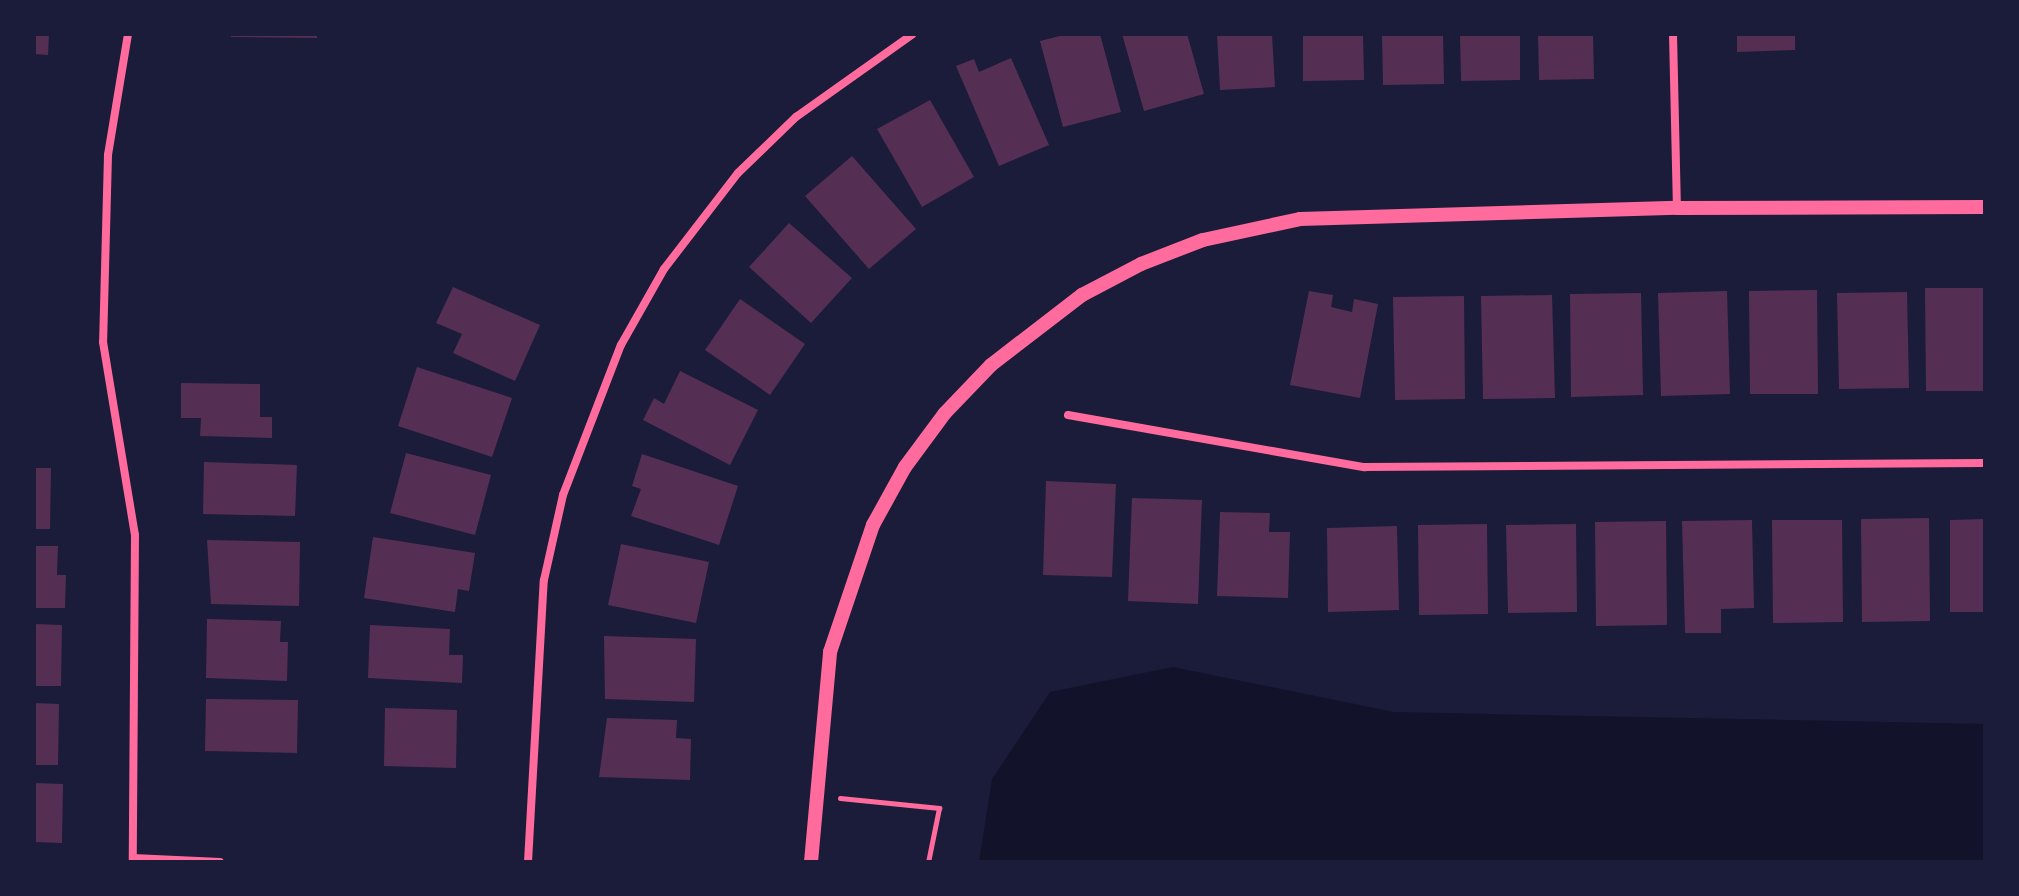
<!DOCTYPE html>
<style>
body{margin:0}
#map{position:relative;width:2019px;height:896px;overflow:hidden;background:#1b1b3a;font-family:Lora,serif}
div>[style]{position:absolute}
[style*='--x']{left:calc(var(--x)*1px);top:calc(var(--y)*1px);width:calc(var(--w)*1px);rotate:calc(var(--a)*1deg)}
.water>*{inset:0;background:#12122b}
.building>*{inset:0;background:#542f53}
.path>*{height:5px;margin:-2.5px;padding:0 2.5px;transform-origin:2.5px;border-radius:2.5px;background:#ff6b9d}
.minor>*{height:8px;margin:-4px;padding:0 4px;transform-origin:4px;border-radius:4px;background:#ff6b9d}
.tertiary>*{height:14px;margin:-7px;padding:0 7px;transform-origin:7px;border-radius:7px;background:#ff6b9d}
span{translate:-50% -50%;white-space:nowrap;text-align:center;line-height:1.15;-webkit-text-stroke:6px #1b1b3a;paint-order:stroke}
.frame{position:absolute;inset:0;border:36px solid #1b1b3a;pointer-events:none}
</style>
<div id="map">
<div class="water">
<div style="clip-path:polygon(1173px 667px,1394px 712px,1985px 724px,1985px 862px,979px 862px,992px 779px,1050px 692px)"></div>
</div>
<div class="building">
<div style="clip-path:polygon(34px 34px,49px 34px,48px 55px,34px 54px)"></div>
<div style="clip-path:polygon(231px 34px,317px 34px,317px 38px,231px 37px)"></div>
<div style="clip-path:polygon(1068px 34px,1100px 34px,1121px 112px,1063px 127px,1040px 41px)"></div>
<div style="clip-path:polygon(1122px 34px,1187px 34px,1204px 94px,1144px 111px)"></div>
<div style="clip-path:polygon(1217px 34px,1272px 34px,1275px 87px,1220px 90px)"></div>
<div style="clip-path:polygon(1303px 34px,1363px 34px,1364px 80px,1303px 81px)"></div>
<div style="clip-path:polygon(1382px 34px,1443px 34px,1444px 84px,1383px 85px)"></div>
<div style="clip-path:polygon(1460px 34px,1520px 34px,1520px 80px,1461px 81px)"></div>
<div style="clip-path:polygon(1538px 34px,1593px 34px,1594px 79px,1539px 80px)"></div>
<div style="clip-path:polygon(1737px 34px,1795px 34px,1795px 50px,1737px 52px)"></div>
<div style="clip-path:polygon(1011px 58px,1049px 145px,999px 166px,956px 66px,974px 59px,979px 72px)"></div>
<div style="clip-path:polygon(930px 100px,974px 177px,922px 207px,877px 129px)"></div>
<div style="clip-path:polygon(852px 156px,916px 229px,869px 269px,805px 196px)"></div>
<div style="clip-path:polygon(789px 223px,852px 278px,811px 323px,749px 267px)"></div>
<div style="clip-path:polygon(453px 287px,540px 325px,515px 381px,453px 353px,462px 334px,436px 323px)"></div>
<div style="clip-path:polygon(1925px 288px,1985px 288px,1985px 391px,1926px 391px)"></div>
<div style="clip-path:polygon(1817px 290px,1818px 394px,1750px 394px,1749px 291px)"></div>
<div style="clip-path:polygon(1309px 291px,1333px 295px,1331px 307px,1352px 312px,1354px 299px,1378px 304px,1360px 398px,1290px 385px)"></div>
<div style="clip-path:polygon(1727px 291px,1730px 394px,1661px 396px,1658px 293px)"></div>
<div style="clip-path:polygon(1907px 292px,1909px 388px,1839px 389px,1837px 293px)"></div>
<div style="clip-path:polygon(1641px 293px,1643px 395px,1571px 397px,1570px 294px)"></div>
<div style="clip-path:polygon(1552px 295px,1555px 398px,1483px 399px,1481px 296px)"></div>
<div style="clip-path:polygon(1464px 296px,1465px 399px,1395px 400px,1393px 297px)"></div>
<div style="clip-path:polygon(740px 299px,805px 344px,770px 395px,705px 350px)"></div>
<div style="clip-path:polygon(417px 367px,512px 398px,492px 457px,398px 426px)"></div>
<div style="clip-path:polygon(680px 371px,758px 410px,730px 465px,643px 420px,654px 398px,664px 404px)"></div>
<div style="clip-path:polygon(181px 383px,260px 384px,260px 417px,272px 417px,272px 438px,200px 436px,201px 418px,181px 418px)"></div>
<div style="clip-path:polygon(406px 453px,491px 475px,475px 535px,390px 513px)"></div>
<div style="clip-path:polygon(642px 454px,738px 486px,719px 545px,631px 516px,641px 489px,632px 486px)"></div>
<div style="clip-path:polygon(204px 462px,297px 465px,295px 516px,203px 514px)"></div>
<div style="clip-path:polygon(34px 468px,51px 468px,50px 529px,34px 529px)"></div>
<div style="clip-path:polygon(1046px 481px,1116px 484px,1112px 577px,1043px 575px)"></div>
<div style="clip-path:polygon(1132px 498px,1202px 500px,1198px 604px,1128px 601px)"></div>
<div style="clip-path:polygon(1220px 512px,1270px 513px,1269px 532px,1290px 532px,1288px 598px,1217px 596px)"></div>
<div style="clip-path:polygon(1929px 518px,1930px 621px,1862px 622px,1861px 519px)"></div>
<div style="clip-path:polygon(1985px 519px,1985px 612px,1950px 612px,1950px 520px)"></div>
<div style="clip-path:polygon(1752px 520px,1754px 608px,1721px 609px,1721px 633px,1685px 633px,1682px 521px)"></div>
<div style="clip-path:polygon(1772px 520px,1842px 520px,1843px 622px,1773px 623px)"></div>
<div style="clip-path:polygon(1666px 521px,1667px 625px,1596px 626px,1595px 522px)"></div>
<div style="clip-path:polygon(1487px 524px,1488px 614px,1419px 615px,1418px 525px)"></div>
<div style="clip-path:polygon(1576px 524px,1577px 612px,1508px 613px,1506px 525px)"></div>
<div style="clip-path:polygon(1397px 526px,1399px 610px,1328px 612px,1327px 528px)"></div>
<div style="clip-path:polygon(373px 537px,475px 553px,469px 591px,458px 589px,455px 612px,364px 598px)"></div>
<div style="clip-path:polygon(207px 540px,300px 542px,299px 606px,211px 604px)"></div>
<div style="clip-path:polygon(621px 544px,709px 562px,696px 623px,608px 605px)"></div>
<div style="clip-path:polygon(34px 546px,58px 546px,57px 575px,66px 575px,65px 608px,34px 608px)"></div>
<div style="clip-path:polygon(207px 619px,281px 621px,280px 642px,288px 642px,287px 681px,206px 678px)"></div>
<div style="clip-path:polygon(34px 624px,62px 625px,61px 686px,34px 686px)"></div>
<div style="clip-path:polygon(370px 625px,450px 629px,449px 655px,463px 655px,462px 683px,368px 678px)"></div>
<div style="clip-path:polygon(604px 636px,696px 639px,694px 702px,605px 699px)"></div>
<div style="clip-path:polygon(206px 699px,298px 700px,297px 753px,205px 751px)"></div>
<div style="clip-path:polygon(34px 703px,59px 704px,58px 765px,34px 765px)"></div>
<div style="clip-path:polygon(385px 708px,457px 710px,456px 768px,384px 766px)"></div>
<div style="clip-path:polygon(607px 718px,677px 720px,676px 738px,691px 739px,690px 780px,599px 777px)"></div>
<div style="clip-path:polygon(34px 783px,63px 784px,62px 843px,34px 842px)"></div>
</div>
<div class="path">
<div style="--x:840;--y:798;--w:100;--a:5.8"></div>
<div style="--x:939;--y:808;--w:55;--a:101.5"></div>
</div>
<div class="minor">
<div style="--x:128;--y:34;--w:123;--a:99.4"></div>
<div style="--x:108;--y:155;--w:187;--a:91.5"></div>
<div style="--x:103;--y:342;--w:196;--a:80.6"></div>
<div style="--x:135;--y:535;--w:327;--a:90.4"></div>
<div style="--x:1673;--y:34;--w:174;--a:88.7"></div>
<div style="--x:1068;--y:415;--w:301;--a:10"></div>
<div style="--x:1364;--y:467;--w:621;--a:-0.37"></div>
<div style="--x:133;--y:858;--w:87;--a:2.6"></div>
<div style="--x:528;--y:862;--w:282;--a:-86.8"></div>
<div style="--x:544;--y:580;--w:87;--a:-77.4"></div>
<div style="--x:563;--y:495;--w:161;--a:-68.9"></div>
<div style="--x:621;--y:345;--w:87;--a:-60.5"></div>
<div style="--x:664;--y:269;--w:121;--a:-52.4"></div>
<div style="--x:738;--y:173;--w:81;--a:-44"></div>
<div style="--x:796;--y:117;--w:143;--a:-35.4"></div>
</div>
<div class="tertiary">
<div style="--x:811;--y:862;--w:211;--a:-84.8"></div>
<div style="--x:830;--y:652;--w:134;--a:-71.3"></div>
<div style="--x:873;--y:525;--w:66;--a:-61.1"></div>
<div style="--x:905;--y:467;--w:67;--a:-53.5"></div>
<div style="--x:945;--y:413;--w:66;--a:-46.2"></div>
<div style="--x:991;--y:365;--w:115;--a:-37.6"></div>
<div style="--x:1082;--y:295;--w:67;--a:-27.7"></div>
<div style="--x:1141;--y:264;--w:66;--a:-21.2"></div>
<div style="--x:1203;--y:240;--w:99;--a:-12.2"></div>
<div style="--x:1300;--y:219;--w:377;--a:-1.7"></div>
<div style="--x:1677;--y:208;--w:308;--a:-0.2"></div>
</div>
<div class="frame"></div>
</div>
